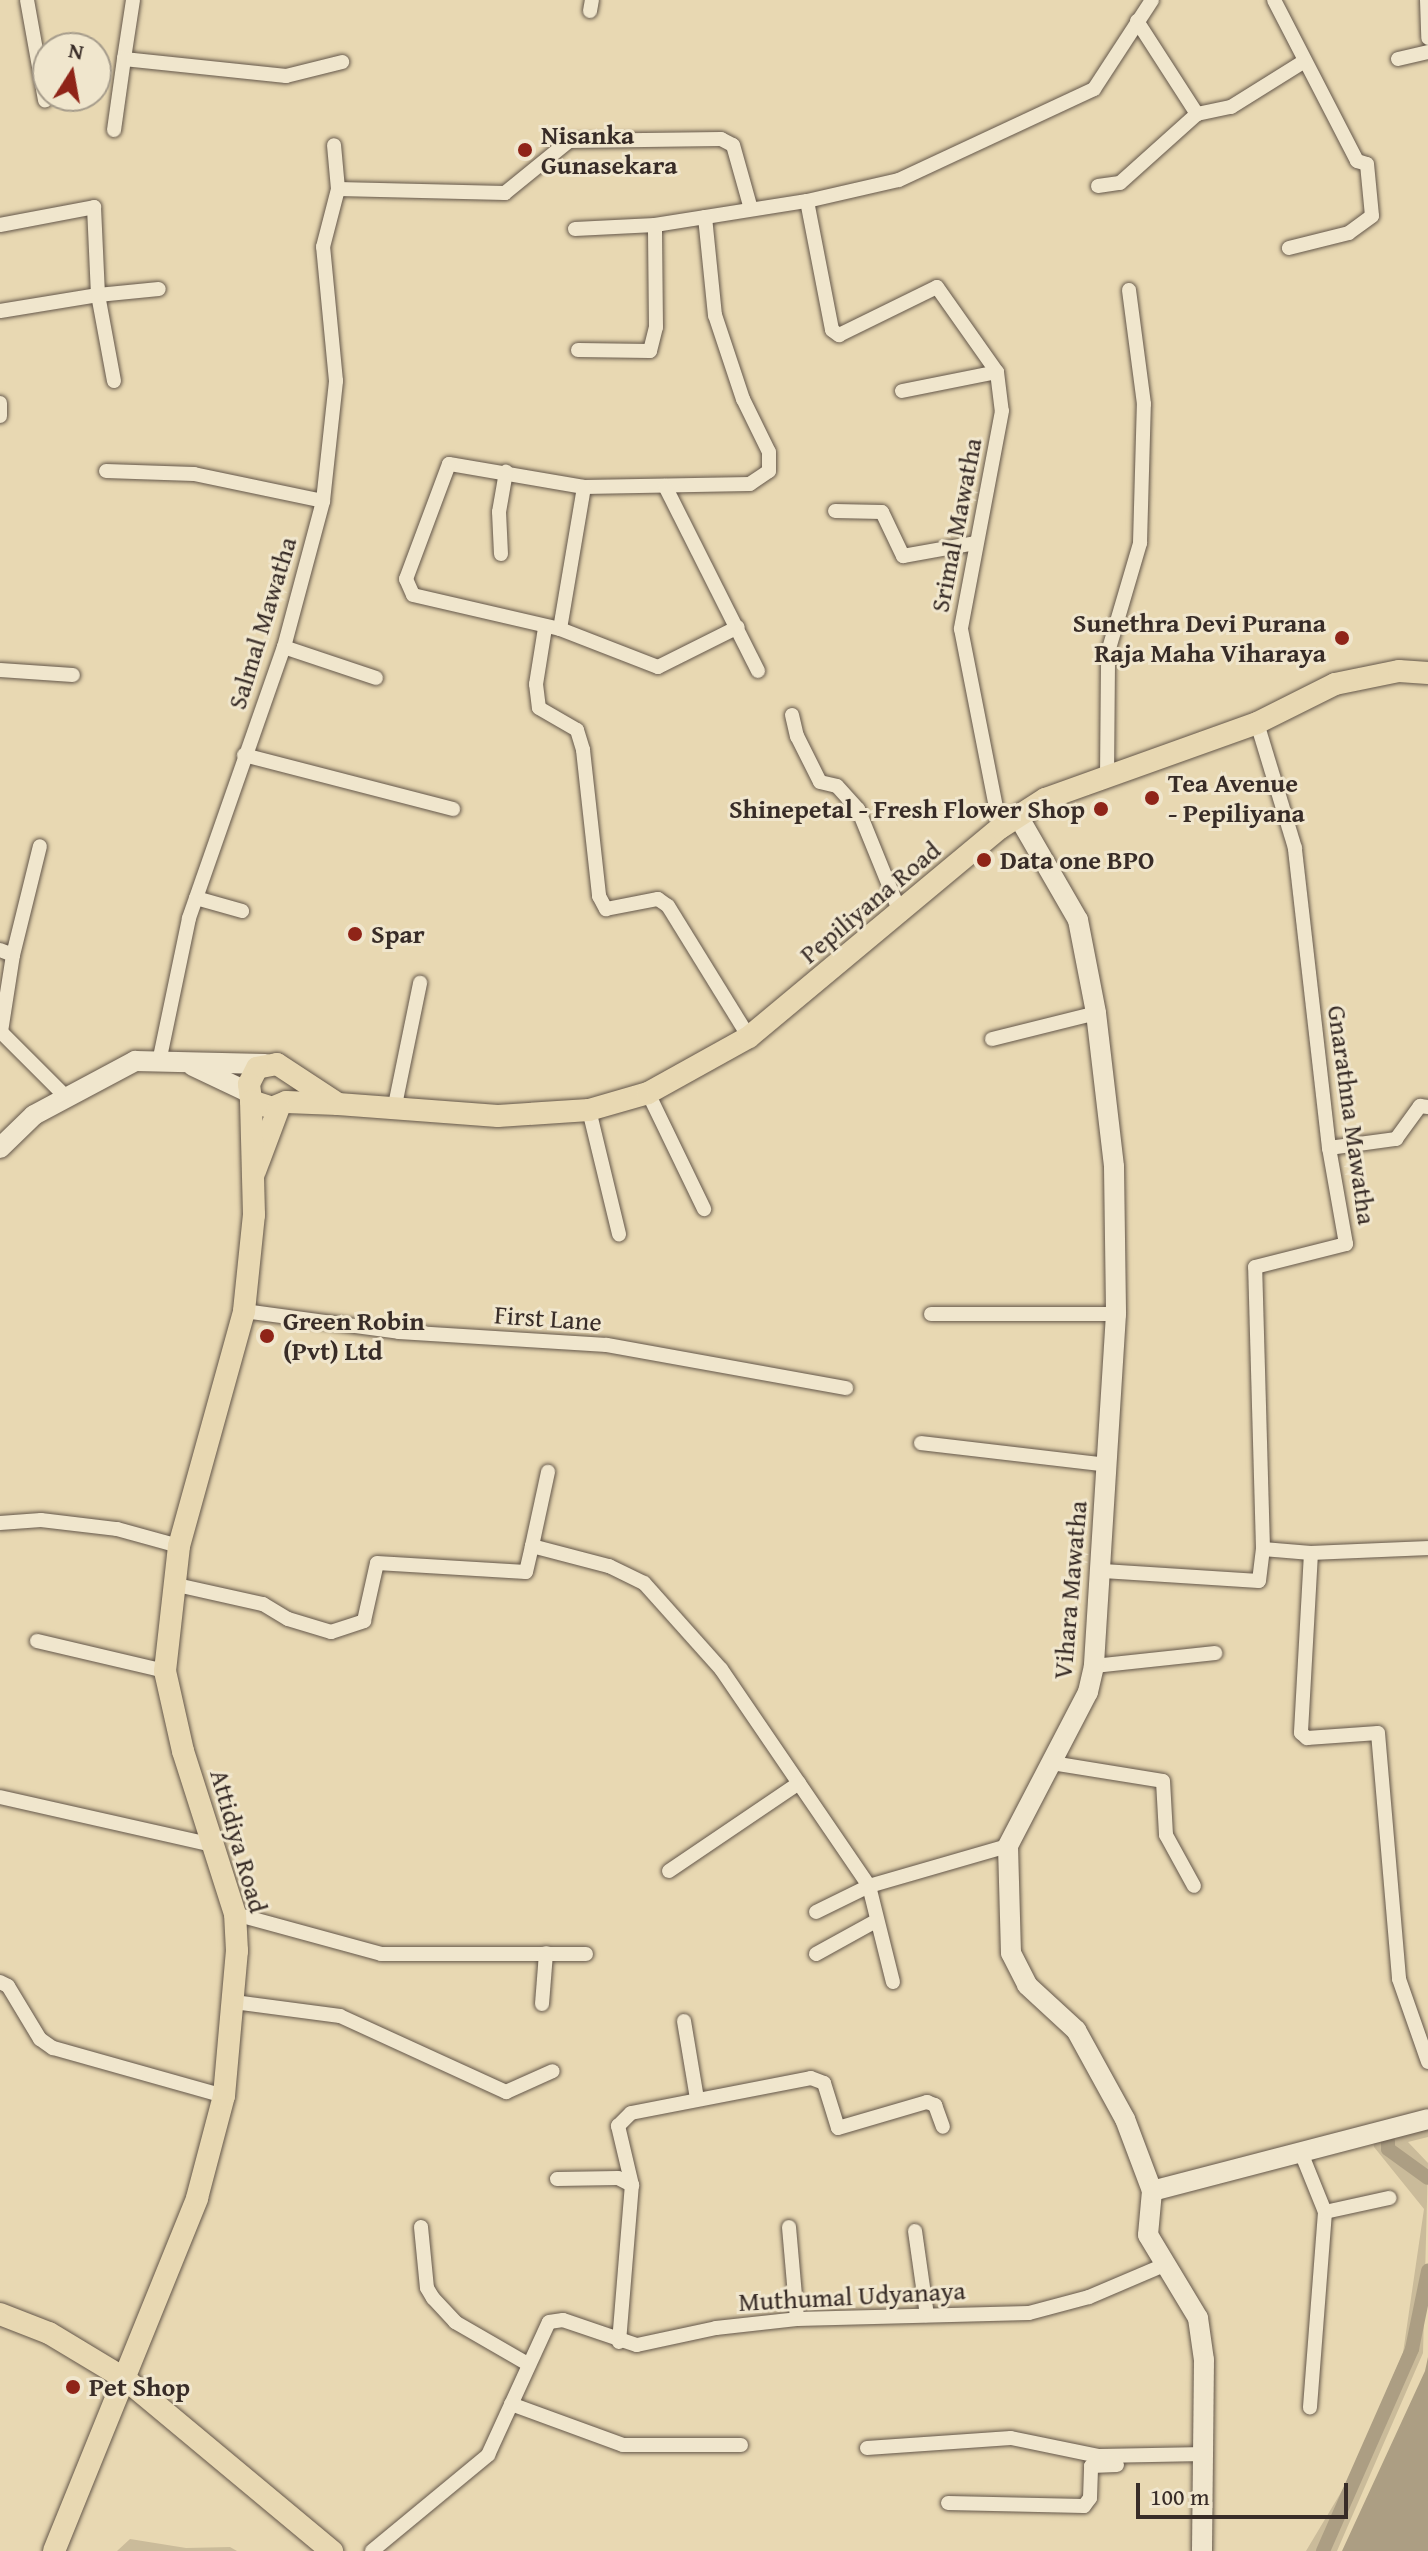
<!DOCTYPE html>
<style>
body{margin:0}
#map{position:relative;width:1428px;height:2551px;overflow:hidden;background:#e8d8b2;font-family:"Gentium Book Plus",serif}
div>[style]{position:absolute}
[style*='--x']{left:calc(var(--x)*1px);top:calc(var(--y)*1px);width:calc(var(--w)*1px);rotate:calc(var(--a)*1deg)}
.green>*{inset:0;background:#cabb9a}
.water>*{inset:0;background:#ac9e83}
.canal>*{height:14px;margin:-7px;padding:0 7px;transform-origin:7px;border-radius:7px;background:#ac9e83}
.roads{filter:drop-shadow(0 0 2px #64574a) drop-shadow(0 0 2px #64574a)}
.street>*{height:14px;margin:-7px;padding:0 7px;transform-origin:7px;border-radius:7px;background:#f0e6cd}
.secondary>*{height:20px;margin:-10px;padding:0 10px;transform-origin:10px;border-radius:10px;background:#f0e6cd}
.primary>*{height:22px;margin:-11px;padding:0 11px;transform-origin:11px;border-radius:11px;background:#e8d8b2}
.dots>*{width:22px;height:22px;translate:-50% -50%;box-sizing:border-box;border:4px solid #f0e6cd;border-radius:50%}
span{translate:-50% -50%;white-space:nowrap;text-align:center;line-height:1.15;-webkit-text-stroke:6px #f0e6cd;paint-order:stroke}
.poi-label{font-size:26px;color:#382c27;font-weight:700}
.left{translate:0 -50%;text-align:left}
.right{translate:-100% -50%;text-align:right}
.street-label{font-size:26px;color:#382c27}
.north{position:absolute;left:32px;top:32px;width:80px;height:80px;box-sizing:border-box;background:#f0e6cd;border:2px solid #a69c8b;border-radius:50%;rotate:11deg;font-size:22px;font-weight:700;line-height:32px;text-align:center;color:#382c27}
.north::after{content:'';display:block;margin:auto;width:28px;height:36px;background:#8f2418;clip-path:polygon(50% 0,100% 100%,50% 72%,0 100%)}
.scale{position:absolute;left:1136px;top:2483px;width:212px;height:36px;box-sizing:border-box;border:4px solid #382c27;border-top:0;padding-left:10px;font-size:24px;line-height:28px;white-space:nowrap;color:#382c27;-webkit-text-stroke:6px #f0e6cd;paint-order:stroke}
</style>
<div id="map">
<div class="green">
<div style="clip-path:polygon(1428px 2119px,1428px 2137px,1408px 2142px,1428px 2163px,1423px 2353px,1337px 2551px,1306px 2551px,1349px 2479px,1403px 2353px,1424px 2209px,1374px 2147px,1372px 2133px)"></div>
<div style="clip-path:polygon(130px 2539px,186px 2548px,230px 2547px,237px 2551px,117px 2551px)"></div>
</div>
<div class="water">
<div style="clip-path:polygon(1428px 2357px,1428px 2551px,1342px 2551px,1425px 2371px)"></div>
</div>
<div class="canal">
<div style="--x:1388;--y:2141;--w:8;--a:90"></div>
<div style="--x:1388;--y:2149;--w:49;--a:35.9"></div>
<div style="--x:1323;--y:2551;--w:221;--a:-66.2"></div>
<div style="--x:1412;--y:2349;--w:80;--a:-78.4"></div>
</div>
<div class="roads">
<div class="street">
<div style="--x:27;--y:0;--w:102;--a:79.8"></div>
<div style="--x:133;--y:0;--w:60;--a:98.7"></div>
<div style="--x:124;--y:59;--w:163;--a:6"></div>
<div style="--x:286;--y:76;--w:58;--a:-14"></div>
<div style="--x:1274;--y:0;--w:181;--a:62.7"></div>
<div style="--x:1357;--y:161;--w:10;--a:17"></div>
<div style="--x:1367;--y:164;--w:52;--a:84.5"></div>
<div style="--x:1372;--y:216;--w:29;--a:144"></div>
<div style="--x:1349;--y:233;--w:62;--a:166"></div>
<div style="--x:1427;--y:0;--w:38;--a:88"></div>
<div style="--x:590;--y:11;--w:11;--a:-80"></div>
<div style="--x:1137;--y:21;--w:111;--a:57.2"></div>
<div style="--x:1197;--y:114;--w:35;--a:-12"></div>
<div style="--x:1231;--y:107;--w:85;--a:-32"></div>
<div style="--x:1398;--y:59;--w:31;--a:-13"></div>
<div style="--x:114;--y:130;--w:72;--a:-82"></div>
<div style="--x:1098;--y:186;--w:22;--a:-8"></div>
<div style="--x:1120;--y:183;--w:103;--a:-41.9"></div>
<div style="--x:338;--y:189;--w:167;--a:1.4"></div>
<div style="--x:505;--y:193;--w:82;--a:-39.1"></div>
<div style="--x:569;--y:141;--w:152;--a:-0.8"></div>
<div style="--x:721;--y:139;--w:13;--a:27"></div>
<div style="--x:733;--y:145;--w:66;--a:74.3"></div>
<div style="--x:807;--y:201;--w:131;--a:79"></div>
<div style="--x:832;--y:330;--w:9;--a:36"></div>
<div style="--x:839;--y:335;--w:109;--a:-26.1"></div>
<div style="--x:937;--y:287;--w:104;--a:54.8"></div>
<div style="--x:997;--y:372;--w:39;--a:83"></div>
<div style="--x:1002;--y:411;--w:222;--a:100.7"></div>
<div style="--x:961;--y:629;--w:203;--a:78.9"></div>
<div style="--x:705;--y:217;--w:99;--a:84.2"></div>
<div style="--x:715;--y:315;--w:89;--a:71.6"></div>
<div style="--x:743;--y:399;--w:59;--a:63.9"></div>
<div style="--x:769;--y:452;--w:19;--a:90"></div>
<div style="--x:769;--y:471;--w:23;--a:146"></div>
<div style="--x:750;--y:484;--w:166;--a:179"></div>
<div style="--x:584;--y:487;--w:137;--a:-170.3"></div>
<div style="--x:449;--y:464;--w:123;--a:110.5"></div>
<div style="--x:406;--y:579;--w:17;--a:66"></div>
<div style="--x:413;--y:595;--w:151;--a:13"></div>
<div style="--x:560;--y:629;--w:105;--a:21.2"></div>
<div style="--x:658;--y:667;--w:89;--a:-26.6"></div>
<div style="--x:0;--y:225;--w:96;--a:-10.8"></div>
<div style="--x:94;--y:207;--w:88;--a:87.4"></div>
<div style="--x:98;--y:295;--w:99;--a:170.7"></div>
<div style="--x:575;--y:229;--w:80;--a:-2.9"></div>
<div style="--x:655;--y:225;--w:154;--a:-9"></div>
<div style="--x:807;--y:201;--w:94;--a:-12.9"></div>
<div style="--x:899;--y:180;--w:215;--a:-25"></div>
<div style="--x:1094;--y:89;--w:106;--a:-56.9"></div>
<div style="--x:578;--y:350;--w:72;--a:0.8"></div>
<div style="--x:650;--y:351;--w:25;--a:-76"></div>
<div style="--x:656;--y:327;--w:102;--a:-90.6"></div>
<div style="--x:114;--y:381;--w:87;--a:-100.5"></div>
<div style="--x:98;--y:295;--w:61;--a:-5.6"></div>
<div style="--x:902;--y:391;--w:97;--a:-11.3"></div>
<div style="--x:0;--y:403;--w:13;--a:90"></div>
<div style="--x:106;--y:471;--w:88;--a:2"></div>
<div style="--x:194;--y:474;--w:132;--a:11.8"></div>
<div style="--x:665;--y:486;--w:207;--a:63.3"></div>
<div style="--x:835;--y:511;--w:47;--a:1.2"></div>
<div style="--x:882;--y:512;--w:49;--a:64.5"></div>
<div style="--x:903;--y:556;--w:73;--a:-10.2"></div>
<div style="--x:501;--y:554;--w:42;--a:-92.7"></div>
<div style="--x:499;--y:512;--w:41;--a:-80.1"></div>
<div style="--x:545;--y:628;--w:57;--a:99.1"></div>
<div style="--x:536;--y:684;--w:24;--a:83"></div>
<div style="--x:539;--y:708;--w:44;--a:30.1"></div>
<div style="--x:577;--y:730;--w:21;--a:73"></div>
<div style="--x:583;--y:750;--w:147;--a:83.7"></div>
<div style="--x:599;--y:896;--w:15;--a:62"></div>
<div style="--x:606;--y:909;--w:53;--a:-10.9"></div>
<div style="--x:658;--y:899;--w:12;--a:35"></div>
<div style="--x:668;--y:906;--w:154;--a:58.3"></div>
<div style="--x:560;--y:629;--w:144;--a:-80.4"></div>
<div style="--x:284;--y:647;--w:97;--a:18.6"></div>
<div style="--x:0;--y:670;--w:73;--a:3.9"></div>
<div style="--x:792;--y:715;--w:22;--a:77"></div>
<div style="--x:797;--y:736;--w:51;--a:63.4"></div>
<div style="--x:820;--y:782;--w:17;--a:13"></div>
<div style="--x:837;--y:786;--w:31;--a:48"></div>
<div style="--x:858;--y:809;--w:114;--a:67.9"></div>
<div style="--x:244;--y:755;--w:216;--a:14.5"></div>
<div style="--x:1107;--y:777;--w:125;--a:-89.5"></div>
<div style="--x:1108;--y:652;--w:114;--a:-73.6"></div>
<div style="--x:1140;--y:543;--w:139;--a:-88.4"></div>
<div style="--x:1144;--y:404;--w:115;--a:-97.5"></div>
<div style="--x:196;--y:898;--w:48;--a:15.8"></div>
<div style="--x:0;--y:950;--w:14;--a:21"></div>
<div style="--x:13;--y:955;--w:78;--a:98.9"></div>
<div style="--x:1;--y:1032;--w:92;--a:45"></div>
<div style="--x:13;--y:955;--w:112;--a:-76.1"></div>
<div style="--x:992;--y:1039;--w:107;--a:-14"></div>
<div style="--x:159;--y:1062;--w:147;--a:-78.2"></div>
<div style="--x:189;--y:918;--w:287;--a:-70.7"></div>
<div style="--x:284;--y:647;--w:151;--a:-75"></div>
<div style="--x:323;--y:501;--w:121;--a:-83.8"></div>
<div style="--x:336;--y:381;--w:135;--a:-95.5"></div>
<div style="--x:323;--y:247;--w:60;--a:-75.5"></div>
<div style="--x:338;--y:189;--w:44;--a:-95.2"></div>
<div style="--x:648;--y:1093;--w:129;--a:64.2"></div>
<div style="--x:394;--y:1110;--w:130;--a:-78.4"></div>
<div style="--x:589;--y:1110;--w:128;--a:76.4"></div>
<div style="--x:1329;--y:1148;--w:68;--a:-7.7"></div>
<div style="--x:1396;--y:1139;--w:41;--a:-54"></div>
<div style="--x:1420;--y:1106;--w:8;--a:7"></div>
<div style="--x:244;--y:1311;--w:156;--a:7.7"></div>
<div style="--x:399;--y:1332;--w:208;--a:3.6"></div>
<div style="--x:607;--y:1345;--w:243;--a:10.2"></div>
<div style="--x:931;--y:1314;--w:185;--a:0"></div>
<div style="--x:921;--y:1443;--w:187;--a:6.7"></div>
<div style="--x:0;--y:1523;--w:41;--a:-4.2"></div>
<div style="--x:41;--y:1520;--w:77;--a:6.8"></div>
<div style="--x:117;--y:1529;--w:64;--a:15.3"></div>
<div style="--x:532;--y:1546;--w:76;--a:-77.8"></div>
<div style="--x:1428;--y:1548;--w:117;--a:177.6"></div>
<div style="--x:1311;--y:1553;--w:180;--a:93.2"></div>
<div style="--x:1301;--y:1733;--w:8;--a:40"></div>
<div style="--x:1307;--y:1738;--w:71;--a:-4"></div>
<div style="--x:1378;--y:1733;--w:247;--a:85.1"></div>
<div style="--x:1399;--y:1979;--w:88;--a:70.7"></div>
<div style="--x:1263;--y:1549;--w:48;--a:4.8"></div>
<div style="--x:1103;--y:1571;--w:156;--a:3.7"></div>
<div style="--x:1259;--y:1581;--w:32;--a:-83"></div>
<div style="--x:1263;--y:1549;--w:282;--a:-91.6"></div>
<div style="--x:1255;--y:1267;--w:94;--a:-14.2"></div>
<div style="--x:1346;--y:1244;--w:97;--a:-100"></div>
<div style="--x:1329;--y:1148;--w:302;--a:-96.5"></div>
<div style="--x:1295;--y:848;--w:131;--a:-106.9"></div>
<div style="--x:177;--y:1585;--w:88;--a:12.5"></div>
<div style="--x:263;--y:1604;--w:29;--a:31"></div>
<div style="--x:288;--y:1619;--w:45;--a:16.8"></div>
<div style="--x:331;--y:1632;--w:35;--a:-18"></div>
<div style="--x:364;--y:1621;--w:59;--a:-77.4"></div>
<div style="--x:377;--y:1563;--w:149;--a:3.5"></div>
<div style="--x:526;--y:1572;--w:27;--a:-77"></div>
<div style="--x:532;--y:1546;--w:80;--a:14.6"></div>
<div style="--x:609;--y:1566;--w:39;--a:26"></div>
<div style="--x:644;--y:1583;--w:115;--a:48.2"></div>
<div style="--x:721;--y:1669;--w:263;--a:55.7"></div>
<div style="--x:869;--y:1886;--w:145;--a:-16.1"></div>
<div style="--x:37;--y:1641;--w:131;--a:13.2"></div>
<div style="--x:1094;--y:1666;--w:122;--a:-6.1"></div>
<div style="--x:1052;--y:1763;--w:112;--a:9.2"></div>
<div style="--x:1163;--y:1781;--w:54;--a:86.8"></div>
<div style="--x:1166;--y:1835;--w:58;--a:61.2"></div>
<div style="--x:0;--y:1797;--w:222;--a:12.7"></div>
<div style="--x:669;--y:1871;--w:157;--a:-34.1"></div>
<div style="--x:816;--y:1912;--w:59;--a:-26.1"></div>
<div style="--x:869;--y:1886;--w:99;--a:76"></div>
<div style="--x:235;--y:1914;--w:151;--a:15.3"></div>
<div style="--x:381;--y:1954;--w:205;--a:0"></div>
<div style="--x:816;--y:1954;--w:68;--a:-28.8"></div>
<div style="--x:0;--y:1982;--w:9;--a:27"></div>
<div style="--x:8;--y:1986;--w:62;--a:58.9"></div>
<div style="--x:40;--y:2039;--w:16;--a:35"></div>
<div style="--x:53;--y:2048;--w:178;--a:15.7"></div>
<div style="--x:234;--y:2002;--w:107;--a:7.5"></div>
<div style="--x:340;--y:2016;--w:183;--a:24.6"></div>
<div style="--x:506;--y:2092;--w:51;--a:-24.1"></div>
<div style="--x:542;--y:2004;--w:51;--a:-85.5"></div>
<div style="--x:684;--y:2021;--w:79;--a:80.5"></div>
<div style="--x:1300;--y:2150;--w:67;--a:68"></div>
<div style="--x:1325;--y:2212;--w:196;--a:94.4"></div>
<div style="--x:557;--y:2179;--w:61;--a:-0.9"></div>
<div style="--x:618;--y:2178;--w:16;--a:27"></div>
<div style="--x:1325;--y:2212;--w:66;--a:-12.3"></div>
<div style="--x:421;--y:2227;--w:61;--a:84.4"></div>
<div style="--x:427;--y:2288;--w:12;--a:59"></div>
<div style="--x:433;--y:2298;--w:33;--a:47"></div>
<div style="--x:455;--y:2322;--w:82;--a:30"></div>
<div style="--x:789;--y:2227;--w:92;--a:85"></div>
<div style="--x:915;--y:2231;--w:85;--a:81.9"></div>
<div style="--x:619;--y:2342;--w:158;--a:-85.3"></div>
<div style="--x:632;--y:2185;--w:61;--a:-103.3"></div>
<div style="--x:618;--y:2126;--w:18;--a:-45"></div>
<div style="--x:631;--y:2113;--w:183;--a:-11"></div>
<div style="--x:811;--y:2078;--w:14;--a:21"></div>
<div style="--x:824;--y:2083;--w:47;--a:72.7"></div>
<div style="--x:838;--y:2128;--w:93;--a:-16.3"></div>
<div style="--x:927;--y:2102;--w:9;--a:21"></div>
<div style="--x:935;--y:2105;--w:23;--a:70"></div>
<div style="--x:511;--y:2404;--w:119;--a:20.1"></div>
<div style="--x:623;--y:2445;--w:118;--a:0"></div>
<div style="--x:867;--y:2448;--w:144;--a:-4"></div>
<div style="--x:1011;--y:2438;--w:90;--a:11.6"></div>
<div style="--x:1099;--y:2456;--w:106;--a:-1.1"></div>
<div style="--x:948;--y:2503;--w:136;--a:1.3"></div>
<div style="--x:1084;--y:2506;--w:10;--a:-53"></div>
<div style="--x:1090;--y:2498;--w:32;--a:-88"></div>
<div style="--x:1091;--y:2466;--w:26;--a:-2"></div>
<div style="--x:372;--y:2551;--w:151;--a:-39.6"></div>
<div style="--x:488;--y:2455;--w:146;--a:-65.4"></div>
<div style="--x:549;--y:2322;--w:14;--a:-8"></div>
<div style="--x:563;--y:2320;--w:78;--a:18.7"></div>
<div style="--x:637;--y:2345;--w:81;--a:-12.1"></div>
<div style="--x:716;--y:2328;--w:81;--a:-6.3"></div>
<div style="--x:797;--y:2319;--w:232;--a:-1.5"></div>
<div style="--x:1029;--y:2313;--w:62;--a:-14.9"></div>
<div style="--x:1089;--y:2297;--w:82;--a:-23.1"></div>
</div>
<div class="secondary">
<div style="--x:1018;--y:816;--w:120;--a:60"></div>
<div style="--x:1078;--y:920;--w:95;--a:79"></div>
<div style="--x:1096;--y:1013;--w:155;--a:83.3"></div>
<div style="--x:1114;--y:1167;--w:147;--a:89.2"></div>
<div style="--x:1116;--y:1314;--w:353;--a:93.6"></div>
<div style="--x:1094;--y:1666;--w:27;--a:103"></div>
<div style="--x:1088;--y:1692;--w:174;--a:117.5"></div>
<div style="--x:1008;--y:1846;--w:107;--a:88.4"></div>
<div style="--x:1011;--y:1953;--w:36;--a:63"></div>
<div style="--x:1027;--y:1985;--w:67;--a:42.6"></div>
<div style="--x:1076;--y:2030;--w:102;--a:61.2"></div>
<div style="--x:1125;--y:2119;--w:77;--a:69.4"></div>
<div style="--x:1152;--y:2191;--w:44;--a:95.2"></div>
<div style="--x:1148;--y:2235;--w:97;--a:58.9"></div>
<div style="--x:1198;--y:2318;--w:42;--a:81.9"></div>
<div style="--x:1204;--y:2360;--w:191;--a:90.6"></div>
<div style="--x:193;--y:1066;--w:63;--a:25.3"></div>
<div style="--x:0;--y:1148;--w:47;--a:-44.1"></div>
<div style="--x:34;--y:1115;--w:115;--a:-28.1"></div>
<div style="--x:135;--y:1061;--w:130;--a:1.3"></div>
<div style="--x:1152;--y:2191;--w:285;--a:-14.6"></div>
</div>
<div class="primary">
<div style="--x:338;--y:1104;--w:73;--a:-146.7"></div>
<div style="--x:277;--y:1064;--w:20;--a:169"></div>
<div style="--x:257;--y:1068;--w:18;--a:117"></div>
<div style="--x:249;--y:1084;--w:17;--a:83"></div>
<div style="--x:251;--y:1101;--w:22;--a:18"></div>
<div style="--x:272;--y:1108;--w:15;--a:-23"></div>
<div style="--x:286;--y:1102;--w:52;--a:2.2"></div>
<div style="--x:338;--y:1104;--w:160;--a:4.3"></div>
<div style="--x:498;--y:1116;--w:91;--a:-3.8"></div>
<div style="--x:589;--y:1110;--w:61;--a:-16.1"></div>
<div style="--x:648;--y:1093;--w:115;--a:-29"></div>
<div style="--x:749;--y:1037;--w:327;--a:-39.8"></div>
<div style="--x:1000;--y:828;--w:54;--a:-32.8"></div>
<div style="--x:1045;--y:799;--w:225;--a:-19.7"></div>
<div style="--x:1257;--y:723;--w:87;--a:-26.6"></div>
<div style="--x:1335;--y:684;--w:65;--a:-11.5"></div>
<div style="--x:1399;--y:671;--w:29;--a:4"></div>
<div style="--x:255;--y:1171;--w:68;--a:-69.4"></div>
<div style="--x:0;--y:2314;--w:53;--a:21.2"></div>
<div style="--x:49;--y:2333;--w:87;--a:31"></div>
<div style="--x:124;--y:2378;--w:271;--a:39.8"></div>
<div style="--x:54;--y:2551;--w:381;--a:-67.9"></div>
<div style="--x:197;--y:2198;--w:106;--a:-75.2"></div>
<div style="--x:224;--y:2096;--w:146;--a:-84.9"></div>
<div style="--x:237;--y:1951;--w:37;--a:-93"></div>
<div style="--x:235;--y:1914;--w:171;--a:-107.7"></div>
<div style="--x:183;--y:1751;--w:82;--a:-102.7"></div>
<div style="--x:165;--y:1671;--w:126;--a:-83.6"></div>
<div style="--x:179;--y:1546;--w:244;--a:-74.5"></div>
<div style="--x:244;--y:1311;--w:97;--a:-84.1"></div>
<div style="--x:254;--y:1215;--w:114;--a:-91.5"></div>
</div>
</div>
<div class="dots">
<div style="left:525px;top:150px;background:#8f2418"></div>
<div style="left:1342px;top:638px;background:#8f2418"></div>
<div style="left:1152px;top:798px;background:#8f2418"></div>
<div style="left:1101px;top:809px;background:#8f2418"></div>
<div style="left:984px;top:860px;background:#8f2418"></div>
<div style="left:355px;top:934px;background:#8f2418"></div>
<div style="left:267px;top:1336px;background:#8f2418"></div>
<div style="left:73px;top:2387px;background:#8f2418"></div>
</div>
<div class="poi-label">
<span class="left" style="left:541px;top:150px">Nisanka<br>Gunasekara</span>
<span class="right" style="left:1326px;top:638px">Sunethra Devi Purana<br>Raja Maha Viharaya</span>
<span class="left" style="left:1168px;top:798px">Tea Avenue<br>- Pepiliyana</span>
<span class="right" style="left:1085px;top:809px">Shinepetal - Fresh Flower Shop</span>
<span class="left" style="left:1000px;top:860px">Data one BPO</span>
<span class="left" style="left:371px;top:934px">Spar</span>
<span class="left" style="left:283px;top:1336px">Green Robin<br>(Pvt) Ltd</span>
<span class="left" style="left:89px;top:2387px">Pet Shop</span>
</div>
<div class="street-label">
<span style="left:956px;top:525px;rotate:-79deg">Srimal Mawatha</span>
<span style="left:262px;top:623px;rotate:-73deg">Salmal Mawatha</span>
<span style="left:870px;top:902px;rotate:-40deg">Pepiliyana Road</span>
<span style="left:1352px;top:1115px;rotate:82deg">Gnarathna Mawatha</span>
<span style="left:548px;top:1318px;rotate:4deg">First Lane</span>
<span style="left:1070px;top:1590px;rotate:-85deg">Vihara Mawatha</span>
<span style="left:239px;top:1841px;rotate:74deg">Attidiya Road</span>
<span style="left:852px;top:2296px;rotate:-3deg">Muthumal Udyanaya</span>
</div>
<div class="north">N</div>
<div class="scale">100 m</div>
</div>
